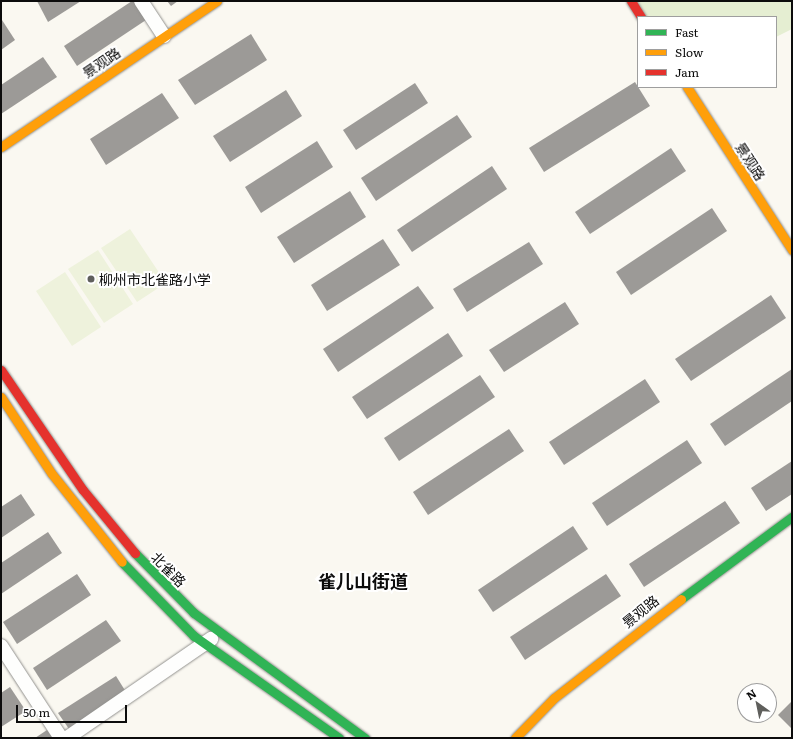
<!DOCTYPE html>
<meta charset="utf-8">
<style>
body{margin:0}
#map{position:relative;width:793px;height:739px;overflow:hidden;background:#faf8f1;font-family:Literata,"Noto Sans SC",serif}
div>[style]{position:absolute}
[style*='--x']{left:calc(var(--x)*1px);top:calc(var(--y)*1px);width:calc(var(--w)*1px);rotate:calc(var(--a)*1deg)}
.green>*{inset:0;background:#e5eed2}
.pitch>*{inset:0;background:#eef2dc}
.building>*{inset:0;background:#9c9a97}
.roads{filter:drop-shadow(0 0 1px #93928f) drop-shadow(0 0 1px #93928f)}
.street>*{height:14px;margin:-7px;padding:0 7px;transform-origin:7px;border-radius:7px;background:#fefefd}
.fast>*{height:9px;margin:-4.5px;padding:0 4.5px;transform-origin:4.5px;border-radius:4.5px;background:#30b455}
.slow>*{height:9px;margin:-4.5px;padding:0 4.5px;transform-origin:4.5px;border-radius:4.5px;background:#ff9f0a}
.jam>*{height:9px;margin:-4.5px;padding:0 4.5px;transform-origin:4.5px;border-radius:4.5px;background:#e5322d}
.dots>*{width:11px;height:11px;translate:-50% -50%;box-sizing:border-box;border:2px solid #fff;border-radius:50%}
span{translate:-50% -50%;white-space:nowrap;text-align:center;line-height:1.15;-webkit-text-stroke:4px #fff;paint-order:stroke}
.street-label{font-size:14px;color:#0c0c0c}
.poi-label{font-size:14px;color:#0c0c0c}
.left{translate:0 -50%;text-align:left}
.district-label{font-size:18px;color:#0c0c0c;font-weight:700}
.frame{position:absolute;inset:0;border:2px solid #0c0c0c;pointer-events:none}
.legend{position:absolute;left:637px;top:16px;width:140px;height:72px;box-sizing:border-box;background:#fff;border:1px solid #9e9e9e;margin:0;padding:5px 7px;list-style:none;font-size:12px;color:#0c0c0c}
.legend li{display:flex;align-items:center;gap:8px;height:20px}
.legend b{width:20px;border:1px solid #9e9e9e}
.north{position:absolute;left:737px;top:683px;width:40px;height:40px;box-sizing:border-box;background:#fff;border:1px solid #9e9e9e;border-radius:50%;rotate:327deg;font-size:11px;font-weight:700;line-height:16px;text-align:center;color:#0c0c0c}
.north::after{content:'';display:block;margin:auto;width:14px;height:18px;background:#5f5f5c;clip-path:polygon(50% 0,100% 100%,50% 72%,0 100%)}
.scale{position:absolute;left:16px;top:705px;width:111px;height:18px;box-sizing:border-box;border:2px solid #0c0c0c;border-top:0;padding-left:5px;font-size:12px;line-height:14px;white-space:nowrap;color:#0c0c0c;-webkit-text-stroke:3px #fff;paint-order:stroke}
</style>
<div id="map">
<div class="green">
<div style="clip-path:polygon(631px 1px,792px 1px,792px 29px,776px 37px,776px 17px,641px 17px)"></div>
</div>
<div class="pitch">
<div style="clip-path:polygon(130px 229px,166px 283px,137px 302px,101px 248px)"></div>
<div style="clip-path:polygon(98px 250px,133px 304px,104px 323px,68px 269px)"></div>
<div style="clip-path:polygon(65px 272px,101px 327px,72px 346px,36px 291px)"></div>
</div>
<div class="building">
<div style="clip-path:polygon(37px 1px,81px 1px,48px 22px)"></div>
<div style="clip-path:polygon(132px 1px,138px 1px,149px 18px,77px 66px,64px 46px)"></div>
<div style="clip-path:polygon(167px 1px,178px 1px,171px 6px)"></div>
<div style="clip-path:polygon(2px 20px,15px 40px,1px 50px,1px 21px)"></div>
<div style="clip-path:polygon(251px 34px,267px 60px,195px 105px,178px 80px)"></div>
<div style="clip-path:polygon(43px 57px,57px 77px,1px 114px,1px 85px)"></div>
<div style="clip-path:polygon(635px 82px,650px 106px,544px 172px,529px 148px)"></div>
<div style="clip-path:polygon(415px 83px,428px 103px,356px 150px,343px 130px)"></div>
<div style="clip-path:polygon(286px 90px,302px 116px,230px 162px,213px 136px)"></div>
<div style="clip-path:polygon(162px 93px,179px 118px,106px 165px,90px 139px)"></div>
<div style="clip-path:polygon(457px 115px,472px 137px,376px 201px,361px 178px)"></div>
<div style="clip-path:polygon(317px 141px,333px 167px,261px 213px,245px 187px)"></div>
<div style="clip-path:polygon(671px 148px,686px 171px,590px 234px,575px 212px)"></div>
<div style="clip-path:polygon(492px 166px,507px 189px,412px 252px,397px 230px)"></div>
<div style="clip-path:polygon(350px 191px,366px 217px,294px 263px,277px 237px)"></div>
<div style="clip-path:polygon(712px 208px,727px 231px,631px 295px,616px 272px)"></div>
<div style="clip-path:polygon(383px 239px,400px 265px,327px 311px,311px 285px)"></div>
<div style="clip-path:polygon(529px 242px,543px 264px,467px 312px,453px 289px)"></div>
<div style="clip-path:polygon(418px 286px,434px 308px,338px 372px,323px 349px)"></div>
<div style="clip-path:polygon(771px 295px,786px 318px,691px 381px,675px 359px)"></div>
<div style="clip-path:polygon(565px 302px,579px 324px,504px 372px,489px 350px)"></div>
<div style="clip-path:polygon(448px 333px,463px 356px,367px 419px,352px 397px)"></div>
<div style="clip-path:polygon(792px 369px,792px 401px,725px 446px,710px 424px)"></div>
<div style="clip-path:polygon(480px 375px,495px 397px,399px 461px,384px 438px)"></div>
<div style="clip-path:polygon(645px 379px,660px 402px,564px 465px,549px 442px)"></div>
<div style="clip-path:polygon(509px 429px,524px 451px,428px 515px,413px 492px)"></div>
<div style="clip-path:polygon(687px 440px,702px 463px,607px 526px,592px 503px)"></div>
<div style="clip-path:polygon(792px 461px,792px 494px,766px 511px,751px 488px)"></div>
<div style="clip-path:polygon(21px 494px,35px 515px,1px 538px,1px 507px)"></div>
<div style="clip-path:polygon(725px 501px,740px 523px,644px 587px,629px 564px)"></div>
<div style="clip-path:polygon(573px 526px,588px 549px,493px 612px,478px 590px)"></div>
<div style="clip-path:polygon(48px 532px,62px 553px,1px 594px,1px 563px)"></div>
<div style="clip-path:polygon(77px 574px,91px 595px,17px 644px,3px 622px)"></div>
<div style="clip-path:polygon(606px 574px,621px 596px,525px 660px,510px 637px)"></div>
<div style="clip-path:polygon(106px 620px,121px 641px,47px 690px,33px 668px)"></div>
<div style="clip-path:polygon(116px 676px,126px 692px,69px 729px,58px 713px)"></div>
<div style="clip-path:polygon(10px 687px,26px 711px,1px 727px,1px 693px)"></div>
<div style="clip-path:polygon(792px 701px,792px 729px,778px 715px)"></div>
<div style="clip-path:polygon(47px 730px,53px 738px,35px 738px)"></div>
</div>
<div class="roads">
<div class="street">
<div style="--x:141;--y:1;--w:42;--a:56.7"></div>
<div style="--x:1;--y:646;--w:110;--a:56.9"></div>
<div style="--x:67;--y:738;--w:175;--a:-34.5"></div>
</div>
<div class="fast">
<div style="--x:135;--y:553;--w:84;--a:45.5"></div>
<div style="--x:194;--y:613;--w:212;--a:36.2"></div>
<div style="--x:122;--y:562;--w:103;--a:45.8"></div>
<div style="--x:194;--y:636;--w:177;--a:35.1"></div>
<div style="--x:681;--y:599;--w:138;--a:-36.5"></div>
</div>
<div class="slow">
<div style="--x:687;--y:87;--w:194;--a:57.2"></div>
<div style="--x:1;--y:147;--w:261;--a:-34.1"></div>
<div style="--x:1;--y:397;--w:92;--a:56.5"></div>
<div style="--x:52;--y:474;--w:112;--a:51.5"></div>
<div style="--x:515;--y:738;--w:56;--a:-45.7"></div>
<div style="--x:554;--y:698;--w:161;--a:-37.9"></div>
</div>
<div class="jam">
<div style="--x:631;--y:1;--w:19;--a:58"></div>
<div style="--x:1;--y:370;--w:145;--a:55.7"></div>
<div style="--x:83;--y:490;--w:82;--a:50.5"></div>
</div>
</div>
<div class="dots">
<div style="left:91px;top:279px;background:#5f5f5c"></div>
</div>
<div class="street-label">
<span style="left:101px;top:62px;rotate:-34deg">景观路</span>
<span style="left:751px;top:161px;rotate:57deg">景观路</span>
<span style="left:169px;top:569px;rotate:45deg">北雀路</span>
<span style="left:640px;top:611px;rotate:-39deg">景观路</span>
</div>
<div class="poi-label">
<span class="left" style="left:99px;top:279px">柳州市北雀路小学</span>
</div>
<div class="district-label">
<span style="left:363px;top:581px">雀儿山街道</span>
</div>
<div class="frame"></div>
<ul class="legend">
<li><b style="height:5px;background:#30b455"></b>Fast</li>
<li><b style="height:5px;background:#ff9f0a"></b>Slow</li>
<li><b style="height:5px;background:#e5322d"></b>Jam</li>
</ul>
<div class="north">N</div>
<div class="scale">50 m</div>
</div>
